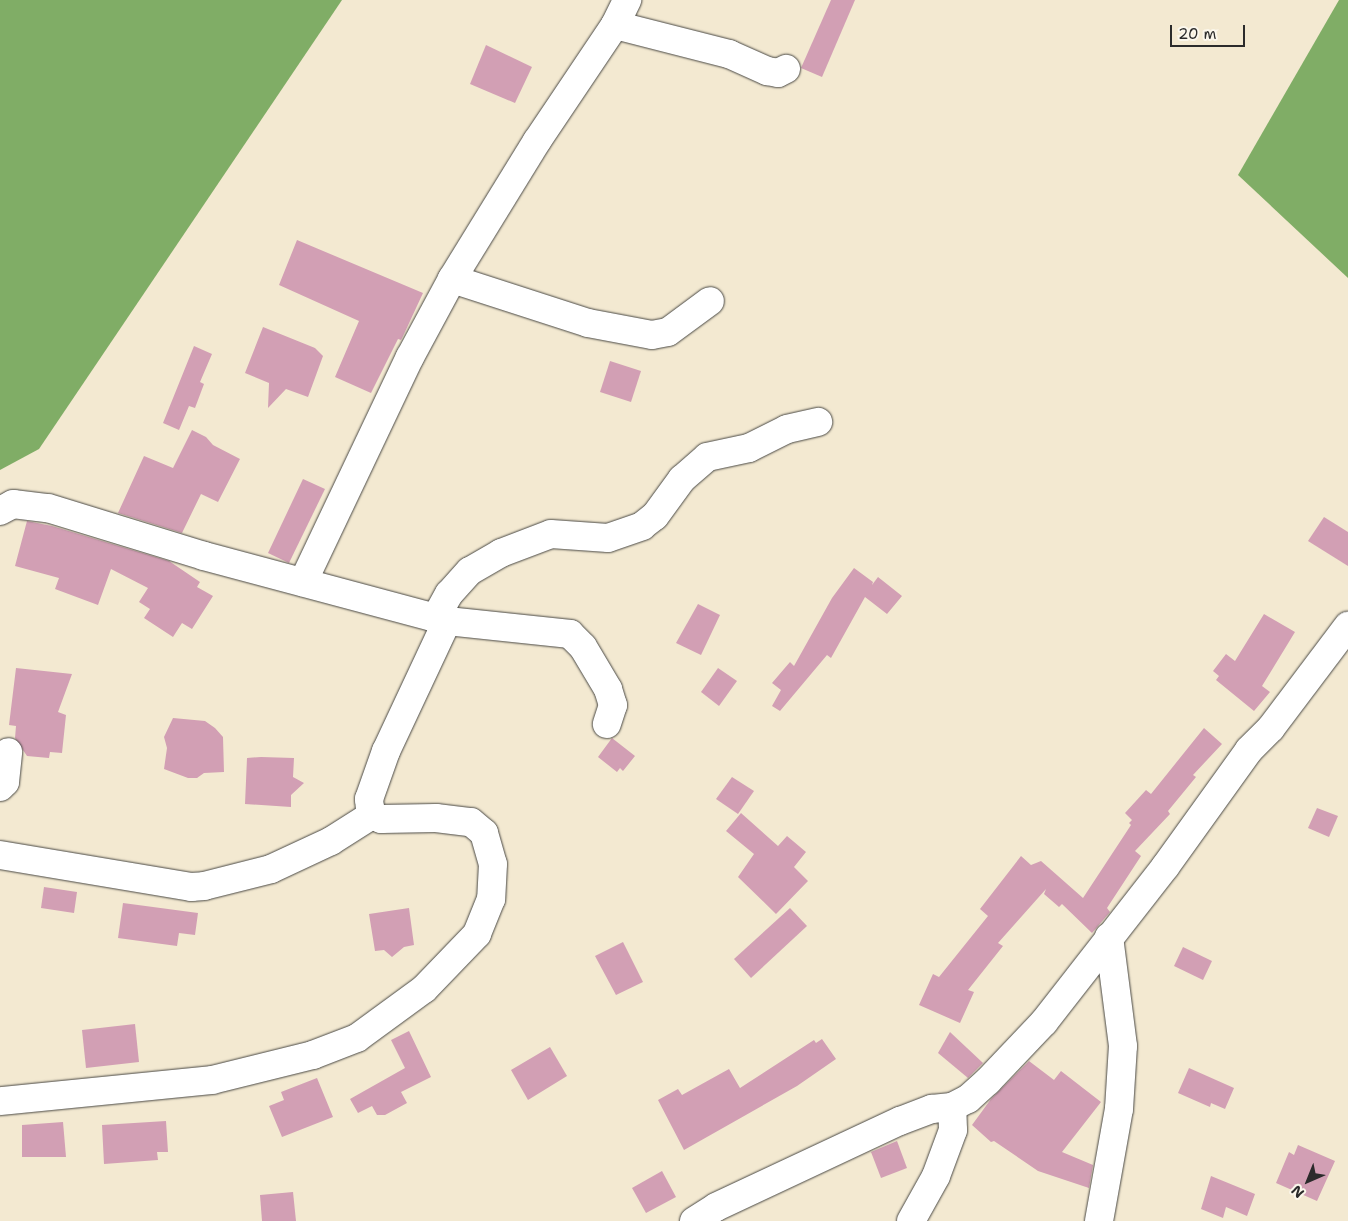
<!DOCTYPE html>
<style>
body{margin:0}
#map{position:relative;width:1348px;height:1221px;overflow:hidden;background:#f3e9d1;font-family:"Shantell Sans",sans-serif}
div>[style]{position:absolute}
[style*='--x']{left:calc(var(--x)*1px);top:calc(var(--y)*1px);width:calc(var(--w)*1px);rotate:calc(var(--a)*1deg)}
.forest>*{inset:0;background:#80ad66}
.building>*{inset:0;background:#d29fb4}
.roads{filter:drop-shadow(0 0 1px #494844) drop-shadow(0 0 1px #494844)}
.minor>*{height:28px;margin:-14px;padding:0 14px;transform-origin:14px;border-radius:14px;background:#fff}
span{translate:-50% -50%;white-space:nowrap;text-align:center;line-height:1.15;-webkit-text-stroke:4px #fbf7ec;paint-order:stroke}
.north{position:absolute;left:1283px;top:1156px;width:50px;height:50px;-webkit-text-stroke:4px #fbf7ec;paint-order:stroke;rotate:224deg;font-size:14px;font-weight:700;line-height:20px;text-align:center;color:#2b2b2b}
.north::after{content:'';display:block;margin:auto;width:18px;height:22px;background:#2b2b2b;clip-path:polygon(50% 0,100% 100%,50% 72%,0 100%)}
.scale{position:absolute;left:1170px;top:25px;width:75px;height:22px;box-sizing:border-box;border:2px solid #2b2b2b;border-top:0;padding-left:6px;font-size:15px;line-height:18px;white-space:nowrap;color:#2b2b2b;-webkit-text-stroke:4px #fbf7ec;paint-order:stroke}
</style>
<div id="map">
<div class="forest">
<div style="clip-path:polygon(0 0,342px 0,39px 449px,0 470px)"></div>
<div style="clip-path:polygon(1339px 0,1348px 0,1348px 278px,1238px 175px)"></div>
</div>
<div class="building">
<div style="clip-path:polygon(831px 0,855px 0,822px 77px,801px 68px)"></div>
<div style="clip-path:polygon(486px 45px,532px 67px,515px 103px,470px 84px)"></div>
<div style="clip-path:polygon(297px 240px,423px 293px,404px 334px,401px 340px,398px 339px,371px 393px,335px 377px,359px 321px,279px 285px)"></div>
<div style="clip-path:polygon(263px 327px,315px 348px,323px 356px,308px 397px,286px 389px,268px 408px,269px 383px,245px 373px)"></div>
<div style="clip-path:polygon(194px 346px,212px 354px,200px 382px,204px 384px,195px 408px,189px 406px,179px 430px,163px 423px)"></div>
<div style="clip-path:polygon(610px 361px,641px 371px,631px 402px,600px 392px)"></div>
<div style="clip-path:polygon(192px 430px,206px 437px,213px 445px,240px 459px,218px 502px,201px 494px,182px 533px,118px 513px,144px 456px,173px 468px)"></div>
<div style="clip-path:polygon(303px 479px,325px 489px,289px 563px,268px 553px)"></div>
<div style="clip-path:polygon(1324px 517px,1348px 532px,1348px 566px,1308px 541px)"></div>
<div style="clip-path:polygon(27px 521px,52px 526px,169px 561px,200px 582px,197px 587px,213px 596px,192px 629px,182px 623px,173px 637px,144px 618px,150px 609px,139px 602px,148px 588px,111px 569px,98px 605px,55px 589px,59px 578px,15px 566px)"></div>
<div style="clip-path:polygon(854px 568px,873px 582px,872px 585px,878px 577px,902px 596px,887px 614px,865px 597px,831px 658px,827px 655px,780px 711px,772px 706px,781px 690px,772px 683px,790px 662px,794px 666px,832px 598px)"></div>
<div style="clip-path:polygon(698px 604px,720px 615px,701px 655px,676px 643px)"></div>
<div style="clip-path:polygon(1264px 614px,1295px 632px,1262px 686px,1270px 692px,1254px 711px,1216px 680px,1219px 676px,1213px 671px,1226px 654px,1235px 661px)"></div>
<div style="clip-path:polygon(16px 668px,72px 674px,58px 712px,66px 715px,62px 753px,50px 752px,49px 758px,27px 756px,15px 738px,16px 726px,9px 725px)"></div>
<div style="clip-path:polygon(718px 668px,737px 681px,719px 706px,701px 692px)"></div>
<div style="clip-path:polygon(173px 718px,205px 721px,215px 728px,223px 737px,224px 772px,204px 773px,197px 778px,188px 778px,164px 769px,167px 748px,164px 737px)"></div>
<div style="clip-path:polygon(1204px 728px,1222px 744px,1193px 775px,1196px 777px,1168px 811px,1170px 814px,1135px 851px,1141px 856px,1107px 908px,1110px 912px,1092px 933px,1062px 904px,1059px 907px,1044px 894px,1046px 889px,998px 943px,1003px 946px,968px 990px,974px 992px,960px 1023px,919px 1005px,933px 974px,939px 977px,988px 916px,980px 909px,1021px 856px,1031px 865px,1041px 861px,1083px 898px,1131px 825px,1129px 823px,1132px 820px,1125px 813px,1146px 790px,1151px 794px)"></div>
<div style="clip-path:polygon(612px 738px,635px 756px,623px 771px,620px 768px,617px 772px,598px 757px)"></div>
<div style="clip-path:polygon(261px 757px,294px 758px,293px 777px,304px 783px,291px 795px,291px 807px,245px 804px,247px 758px)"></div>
<div style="clip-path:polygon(732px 777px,754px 791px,738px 814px,716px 799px)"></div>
<div style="clip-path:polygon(1317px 808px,1338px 816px,1329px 837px,1308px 828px)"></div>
<div style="clip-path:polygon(741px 813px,778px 846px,787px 836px,806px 852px,794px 867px,808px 881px,776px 914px,738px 877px,754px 854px,726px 831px)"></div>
<div style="clip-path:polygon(44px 887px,77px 892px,74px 913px,41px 908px)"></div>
<div style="clip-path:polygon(123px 903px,198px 913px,195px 935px,179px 933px,177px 946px,118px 938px)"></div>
<div style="clip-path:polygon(409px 908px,414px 945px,404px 947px,392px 957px,384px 950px,375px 951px,369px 914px)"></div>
<div style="clip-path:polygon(790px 908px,807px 926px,751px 978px,734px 959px)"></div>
<div style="clip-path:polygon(623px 942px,643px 982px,616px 995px,595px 956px)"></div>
<div style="clip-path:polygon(1183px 947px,1212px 961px,1203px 980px,1174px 966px)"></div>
<div style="clip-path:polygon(135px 1024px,139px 1062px,86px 1068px,82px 1030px)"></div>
<div style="clip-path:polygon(409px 1031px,431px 1077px,401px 1092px,407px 1103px,385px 1115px,377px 1115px,372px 1106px,358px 1113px,350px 1099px,405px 1068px,391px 1040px)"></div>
<div style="clip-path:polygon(950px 1032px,983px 1063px,968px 1078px,938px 1053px)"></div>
<div style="clip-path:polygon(822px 1039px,836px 1059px,797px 1086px,684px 1150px,658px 1100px,678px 1089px,682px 1095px,729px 1069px,740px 1088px,814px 1040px,816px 1043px)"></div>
<div style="clip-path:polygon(550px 1047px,567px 1076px,528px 1100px,511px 1070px)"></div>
<div style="clip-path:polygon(1029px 1061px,1054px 1080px,1061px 1071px,1101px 1102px,1062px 1152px,1093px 1165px,1089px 1188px,1038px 1171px,994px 1141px,991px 1142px,972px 1125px,991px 1099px)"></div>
<div style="clip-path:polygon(1189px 1068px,1234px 1088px,1225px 1109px,1211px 1103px,1210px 1107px,1178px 1093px)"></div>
<div style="clip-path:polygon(317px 1078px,333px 1117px,282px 1137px,269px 1106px,284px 1100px,281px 1092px)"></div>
<div style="clip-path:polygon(166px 1121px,168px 1152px,157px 1152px,158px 1160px,104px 1164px,102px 1125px)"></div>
<div style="clip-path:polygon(63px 1122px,66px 1157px,22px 1157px,22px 1125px)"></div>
<div style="clip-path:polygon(897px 1141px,907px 1168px,881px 1178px,871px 1152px)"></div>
<div style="clip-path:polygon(1298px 1145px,1335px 1161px,1317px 1201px,1276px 1183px,1289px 1152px,1294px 1155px)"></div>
<div style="clip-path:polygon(662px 1171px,676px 1197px,646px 1213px,632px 1188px)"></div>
<div style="clip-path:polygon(1211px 1176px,1255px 1194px,1247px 1216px,1226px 1207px,1223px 1218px,1201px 1209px)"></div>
<div style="clip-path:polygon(293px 1192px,296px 1221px,262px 1221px,260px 1195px)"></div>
</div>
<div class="roads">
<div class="minor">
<div style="--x:615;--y:25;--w:118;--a:14.3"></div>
<div style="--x:729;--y:54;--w:42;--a:24.1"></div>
<div style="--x:767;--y:71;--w:11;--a:10"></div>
<div style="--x:778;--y:73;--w:9;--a:-27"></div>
<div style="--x:452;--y:279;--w:143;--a:17.9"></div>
<div style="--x:588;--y:323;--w:65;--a:10.6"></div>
<div style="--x:652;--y:335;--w:16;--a:-11"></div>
<div style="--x:668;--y:332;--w:52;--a:-36.4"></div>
<div style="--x:0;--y:511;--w:15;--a:-28"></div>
<div style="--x:13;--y:504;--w:35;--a:7"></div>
<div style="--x:48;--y:508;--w:163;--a:17.1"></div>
<div style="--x:204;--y:556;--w:252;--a:15"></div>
<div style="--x:447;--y:621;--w:144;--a:115.1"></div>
<div style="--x:386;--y:751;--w:51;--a:109.5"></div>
<div style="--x:369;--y:799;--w:9;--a:84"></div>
<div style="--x:370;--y:808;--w:7;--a:74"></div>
<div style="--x:372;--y:815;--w:10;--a:24"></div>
<div style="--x:381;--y:819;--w:55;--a:-1"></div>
<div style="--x:436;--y:818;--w:35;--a:7"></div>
<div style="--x:471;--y:822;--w:17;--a:40"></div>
<div style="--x:484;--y:833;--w:32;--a:74"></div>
<div style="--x:493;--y:864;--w:35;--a:93"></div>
<div style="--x:491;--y:899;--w:38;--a:112"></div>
<div style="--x:477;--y:934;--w:76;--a:133.9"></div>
<div style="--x:424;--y:989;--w:83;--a:143.8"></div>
<div style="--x:357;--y:1038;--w:47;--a:158.9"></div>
<div style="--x:313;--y:1055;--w:104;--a:166.1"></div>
<div style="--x:212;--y:1080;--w:213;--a:174.3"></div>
<div style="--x:303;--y:582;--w:249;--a:-64.6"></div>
<div style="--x:410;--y:357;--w:89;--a:-61.7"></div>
<div style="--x:452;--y:279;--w:162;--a:-58.4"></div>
<div style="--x:537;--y:141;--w:140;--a:-56.1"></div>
<div style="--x:615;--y:25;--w:28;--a:-64"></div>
<div style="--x:435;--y:619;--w:29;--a:-61"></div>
<div style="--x:449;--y:594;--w:31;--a:-48"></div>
<div style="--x:470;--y:571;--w:36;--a:-30"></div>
<div style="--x:501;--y:553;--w:53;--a:-20.8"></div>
<div style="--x:551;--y:534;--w:57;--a:4"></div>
<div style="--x:608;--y:538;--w:36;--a:-19"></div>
<div style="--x:642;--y:526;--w:16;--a:-38"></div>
<div style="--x:655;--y:516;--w:46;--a:-53.9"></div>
<div style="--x:682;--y:479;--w:33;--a:-41"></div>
<div style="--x:707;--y:457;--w:43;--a:-12.1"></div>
<div style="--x:749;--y:448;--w:42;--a:-26.6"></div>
<div style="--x:787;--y:429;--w:32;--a:-13"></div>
<div style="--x:447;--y:621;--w:124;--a:6"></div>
<div style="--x:570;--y:634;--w:18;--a:45"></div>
<div style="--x:583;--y:647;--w:49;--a:59.2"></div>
<div style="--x:608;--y:689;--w:17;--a:73"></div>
<div style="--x:613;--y:705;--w:20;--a:108"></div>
<div style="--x:0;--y:787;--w:7;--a:-45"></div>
<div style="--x:5;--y:782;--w:30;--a:-84"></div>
<div style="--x:0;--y:855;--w:194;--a:9.5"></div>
<div style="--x:191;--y:887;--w:13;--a:-4"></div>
<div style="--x:204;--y:886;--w:69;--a:-14.2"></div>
<div style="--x:271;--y:869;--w:66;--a:-25"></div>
<div style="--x:331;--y:841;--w:49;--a:-32.4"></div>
<div style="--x:694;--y:1221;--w:26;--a:-32"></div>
<div style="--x:716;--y:1207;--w:203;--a:-25.1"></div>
<div style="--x:900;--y:1121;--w:34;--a:-21"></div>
<div style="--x:932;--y:1109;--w:20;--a:-6"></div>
<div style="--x:911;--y:1221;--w:51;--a:-60.9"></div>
<div style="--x:936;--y:1176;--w:49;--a:-69.7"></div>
<div style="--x:953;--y:1130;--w:23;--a:-92"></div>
<div style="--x:952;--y:1107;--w:18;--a:-27"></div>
<div style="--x:968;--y:1099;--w:27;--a:-42"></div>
<div style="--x:988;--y:1081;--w:81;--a:-46.5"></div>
<div style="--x:1044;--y:1022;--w:197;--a:-52"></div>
<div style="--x:1165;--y:867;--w:144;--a:-54.3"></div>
<div style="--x:1249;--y:750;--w:31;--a:-45"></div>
<div style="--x:1271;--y:728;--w:128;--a:-53"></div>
<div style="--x:1099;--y:1221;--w:114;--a:-79.9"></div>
<div style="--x:1119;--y:1109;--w:63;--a:-86.4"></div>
<div style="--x:1123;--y:1046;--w:110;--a:-97.3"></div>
</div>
</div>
<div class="north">N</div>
<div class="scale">20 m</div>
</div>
